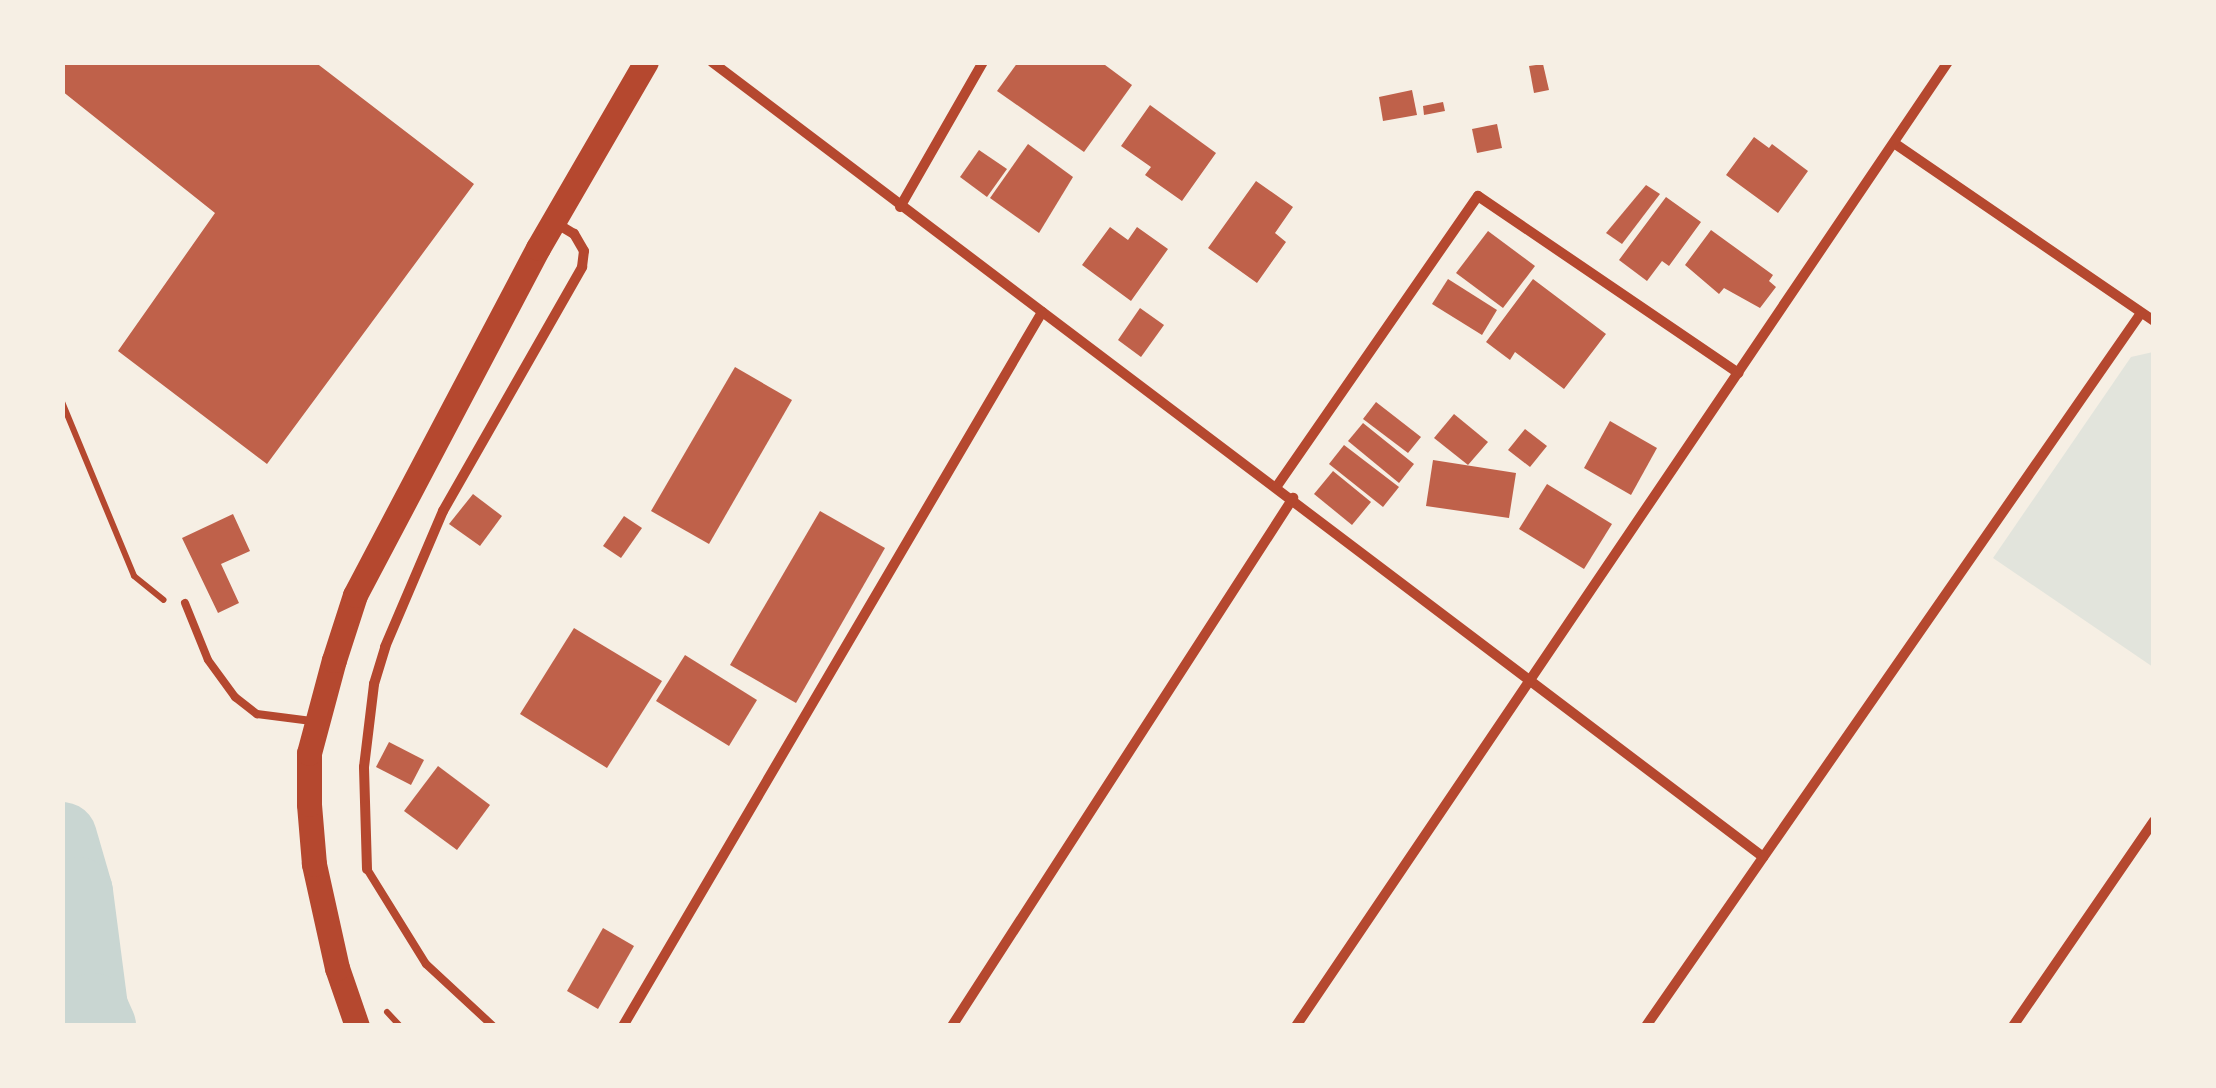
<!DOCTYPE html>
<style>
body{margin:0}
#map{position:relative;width:2216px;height:1088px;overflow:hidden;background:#f6efe4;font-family:"Nunito Sans",sans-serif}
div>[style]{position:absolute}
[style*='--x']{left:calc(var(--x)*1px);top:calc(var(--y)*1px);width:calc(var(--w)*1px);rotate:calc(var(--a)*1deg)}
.green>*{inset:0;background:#e2e4dc}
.river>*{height:70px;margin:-35px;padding:0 35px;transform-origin:35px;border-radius:35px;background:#c9d6d2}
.building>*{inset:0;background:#bf614a}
.path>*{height:6px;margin:-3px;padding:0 3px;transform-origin:3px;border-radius:3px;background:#b5482f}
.service>*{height:8px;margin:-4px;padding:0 4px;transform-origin:4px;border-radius:4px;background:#b5482f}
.minor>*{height:10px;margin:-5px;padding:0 5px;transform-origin:5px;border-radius:5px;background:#b5482f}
.primary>*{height:25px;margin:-12.5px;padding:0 12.5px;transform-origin:12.5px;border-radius:12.5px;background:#b5482f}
span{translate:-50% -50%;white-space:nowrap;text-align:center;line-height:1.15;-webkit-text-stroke:10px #f6efe4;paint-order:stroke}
.frame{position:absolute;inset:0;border:65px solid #f6efe4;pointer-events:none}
</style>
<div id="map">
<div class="green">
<div style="clip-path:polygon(2153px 352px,2154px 352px,2153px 667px,1993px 558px,2131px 357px)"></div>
</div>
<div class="river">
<div style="--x:62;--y:837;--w:57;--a:73.8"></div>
<div style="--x:78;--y:892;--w:117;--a:82.6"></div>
<div style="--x:93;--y:1008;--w:20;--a:66"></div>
</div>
<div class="building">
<div style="clip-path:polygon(62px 62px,315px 62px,474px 184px,267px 464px,118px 351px,215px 213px,62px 91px)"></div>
<div style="clip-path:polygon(1018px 62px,1101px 62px,1132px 85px,1084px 152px,997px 91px)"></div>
<div style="clip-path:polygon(1543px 64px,1549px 90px,1534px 93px,1529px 66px)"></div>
<div style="clip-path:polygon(1412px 90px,1417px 115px,1383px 121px,1379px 97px)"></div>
<div style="clip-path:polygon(1443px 102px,1445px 111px,1424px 115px,1423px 106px)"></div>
<div style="clip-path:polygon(1150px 105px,1216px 153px,1182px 201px,1145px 175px,1151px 167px,1121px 146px)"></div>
<div style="clip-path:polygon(1497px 124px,1502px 148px,1477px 153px,1472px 129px)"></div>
<div style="clip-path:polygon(1754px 137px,1769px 148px,1772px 144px,1808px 171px,1778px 213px,1726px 175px)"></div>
<div style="clip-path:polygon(1028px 144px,1073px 177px,1039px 233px,990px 198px)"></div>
<div style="clip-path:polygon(979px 150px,1007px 169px,987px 197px,960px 177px)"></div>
<div style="clip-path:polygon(1256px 181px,1293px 207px,1275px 233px,1286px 242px,1257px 283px,1208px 248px)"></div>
<div style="clip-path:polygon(1646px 185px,1660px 194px,1622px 244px,1606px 233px)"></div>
<div style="clip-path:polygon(1666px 197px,1701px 222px,1669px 266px,1662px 261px,1647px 281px,1619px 260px)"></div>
<div style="clip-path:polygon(1110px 227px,1128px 240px,1137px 227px,1168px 249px,1131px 301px,1082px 265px)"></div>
<div style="clip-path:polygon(1711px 230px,1773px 275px,1769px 281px,1776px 287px,1760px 308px,1724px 288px,1719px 294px,1685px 265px)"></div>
<div style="clip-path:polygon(1488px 231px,1535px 266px,1503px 308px,1456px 273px)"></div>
<div style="clip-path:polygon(1448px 279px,1497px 310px,1482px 335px,1432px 304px)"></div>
<div style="clip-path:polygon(1533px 279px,1606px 334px,1564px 389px,1515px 352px,1510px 360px,1486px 342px)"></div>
<div style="clip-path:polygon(1140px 308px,1164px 325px,1141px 357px,1118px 340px)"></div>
<div style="clip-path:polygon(735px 367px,792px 400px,709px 544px,651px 511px)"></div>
<div style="clip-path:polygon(1376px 402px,1421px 437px,1408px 453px,1363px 419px)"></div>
<div style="clip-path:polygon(1454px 414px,1488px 442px,1468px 465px,1434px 438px)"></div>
<div style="clip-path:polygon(1610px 421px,1657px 448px,1631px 495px,1584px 468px)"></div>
<div style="clip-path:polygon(1363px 423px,1414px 464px,1399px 483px,1348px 441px)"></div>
<div style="clip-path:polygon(1525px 429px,1547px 446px,1530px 467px,1508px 450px)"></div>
<div style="clip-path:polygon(1344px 445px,1399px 487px,1383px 507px,1329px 464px)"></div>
<div style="clip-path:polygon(1433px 460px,1516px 473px,1509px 518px,1426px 506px)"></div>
<div style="clip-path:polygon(1333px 471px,1371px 502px,1352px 525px,1314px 494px)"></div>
<div style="clip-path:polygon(1547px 484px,1612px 524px,1584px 569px,1519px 529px)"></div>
<div style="clip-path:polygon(473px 494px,502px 516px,480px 546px,449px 524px)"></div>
<div style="clip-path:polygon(820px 511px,885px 548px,796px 703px,730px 665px)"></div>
<div style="clip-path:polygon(233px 514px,250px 551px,221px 564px,239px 603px,218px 613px,182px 538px)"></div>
<div style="clip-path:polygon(624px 516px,642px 528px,621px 558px,603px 546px)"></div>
<div style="clip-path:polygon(574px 628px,662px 681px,607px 768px,520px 714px)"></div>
<div style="clip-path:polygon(685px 655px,757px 700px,729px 746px,656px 701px)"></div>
<div style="clip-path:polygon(389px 742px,424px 760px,411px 785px,376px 767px)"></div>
<div style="clip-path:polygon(438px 766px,490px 805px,457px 850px,404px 811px)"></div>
<div style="clip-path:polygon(603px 928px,634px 946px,598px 1009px,567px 991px)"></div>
</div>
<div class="path">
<div style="--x:62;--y:402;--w:188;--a:67.5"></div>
<div style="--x:134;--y:576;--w:38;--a:39"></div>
<div style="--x:387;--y:1012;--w:19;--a:47"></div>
</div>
<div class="service">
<div style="--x:185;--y:603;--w:61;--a:68"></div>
<div style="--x:208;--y:660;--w:46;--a:53.9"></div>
<div style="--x:235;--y:697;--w:28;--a:38"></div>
<div style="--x:257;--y:714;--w:55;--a:7.3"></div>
<div style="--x:367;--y:869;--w:112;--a:58.2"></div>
<div style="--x:426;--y:964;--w:91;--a:42.8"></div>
</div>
<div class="minor">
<div style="--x:712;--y:62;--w:1318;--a:37.1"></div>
<div style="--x:1894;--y:143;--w:315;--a:34.4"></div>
<div style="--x:900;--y:207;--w:167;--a:-60.2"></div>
<div style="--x:1277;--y:486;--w:353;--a:-55.3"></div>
<div style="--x:1478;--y:196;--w:315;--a:34.2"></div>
<div style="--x:367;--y:869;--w:102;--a:-91.7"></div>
<div style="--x:364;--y:767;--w:84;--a:-83.1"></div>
<div style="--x:374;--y:684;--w:39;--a:-73"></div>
<div style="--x:385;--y:647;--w:148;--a:-66.9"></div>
<div style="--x:443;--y:511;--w:281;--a:-60.3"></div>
<div style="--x:582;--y:267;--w:16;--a:-83"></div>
<div style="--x:584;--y:251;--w:20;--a:-120"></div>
<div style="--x:574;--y:234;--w:23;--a:-149"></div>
<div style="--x:623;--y:1026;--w:828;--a:-59.59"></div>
<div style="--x:952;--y:1026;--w:629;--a:-57.14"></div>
<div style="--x:1296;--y:1026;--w:1164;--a:-55.93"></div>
<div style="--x:1646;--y:1026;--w:868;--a:-55.23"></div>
<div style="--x:2013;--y:1026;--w:249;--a:-55.5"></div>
</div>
<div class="primary">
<div style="--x:357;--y:1026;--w:61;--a:-109"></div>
<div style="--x:337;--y:968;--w:107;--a:-102.5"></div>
<div style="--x:314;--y:864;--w:60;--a:-94.8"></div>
<div style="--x:309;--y:804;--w:51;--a:-90"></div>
<div style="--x:309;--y:753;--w:96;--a:-75"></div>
<div style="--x:334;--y:660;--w:68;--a:-72.1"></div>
<div style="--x:355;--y:595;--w:392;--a:-62.2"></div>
<div style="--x:538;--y:248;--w:215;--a:-59.9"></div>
</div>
<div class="frame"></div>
</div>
